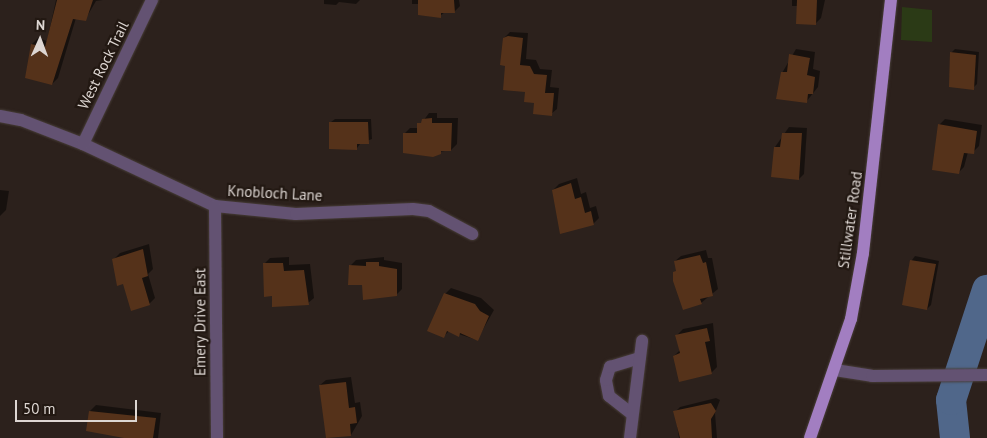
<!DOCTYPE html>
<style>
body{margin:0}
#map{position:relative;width:987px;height:438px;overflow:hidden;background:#2c211c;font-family:"PT Sans",sans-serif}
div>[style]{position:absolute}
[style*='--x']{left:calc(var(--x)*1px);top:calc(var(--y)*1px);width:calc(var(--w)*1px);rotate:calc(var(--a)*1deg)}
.green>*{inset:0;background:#2b3a16}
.shadow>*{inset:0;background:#0007}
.river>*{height:30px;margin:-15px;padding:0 15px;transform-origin:15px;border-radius:15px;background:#50678a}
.building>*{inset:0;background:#55321a}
.roads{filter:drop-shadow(0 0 1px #483e39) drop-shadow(0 0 1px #483e39)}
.minor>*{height:12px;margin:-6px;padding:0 6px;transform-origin:6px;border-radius:6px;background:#635272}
.major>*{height:12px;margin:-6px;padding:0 6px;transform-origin:6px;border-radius:6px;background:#a27ec1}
span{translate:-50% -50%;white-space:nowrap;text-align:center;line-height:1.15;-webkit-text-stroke:4.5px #221812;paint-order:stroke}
.street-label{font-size:15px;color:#ddd6d2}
.north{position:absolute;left:15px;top:15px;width:50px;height:50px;-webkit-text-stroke:4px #221812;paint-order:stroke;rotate:2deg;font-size:14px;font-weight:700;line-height:20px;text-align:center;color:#ddd6d2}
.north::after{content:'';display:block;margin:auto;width:18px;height:22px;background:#ddd6d2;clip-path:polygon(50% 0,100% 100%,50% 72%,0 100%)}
.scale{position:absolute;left:15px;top:400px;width:122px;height:22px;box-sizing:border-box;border:2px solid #ddd6d2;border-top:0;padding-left:6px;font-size:15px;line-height:18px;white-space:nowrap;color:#ddd6d2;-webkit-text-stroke:4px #221812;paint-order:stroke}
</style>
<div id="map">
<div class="green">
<div style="clip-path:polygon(902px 7px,932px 10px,932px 42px,901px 40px)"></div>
</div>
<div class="shadow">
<div style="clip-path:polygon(56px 0,103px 0,96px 1px,85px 20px,76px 18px,58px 78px,52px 84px,27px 77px,32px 44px,38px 38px,47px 41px)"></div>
<div style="clip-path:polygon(324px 0,360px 0,356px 4px,339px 2px,336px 5px,324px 4px)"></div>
<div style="clip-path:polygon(412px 0,459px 0,460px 6px,454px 12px,445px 12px,440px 16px,420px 4px,412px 4px)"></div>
<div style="clip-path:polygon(792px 0,825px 0,821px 18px,815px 24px,798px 6px,792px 6px)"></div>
<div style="clip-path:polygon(510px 32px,528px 33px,526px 59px,536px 60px,540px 69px,552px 70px,550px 87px,559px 88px,557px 109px,551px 114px,536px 102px,506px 65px,504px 38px)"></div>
<div style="clip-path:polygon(796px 49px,815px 52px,813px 69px,820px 71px,818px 87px,806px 102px,782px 73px)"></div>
<div style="clip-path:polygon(955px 49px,979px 52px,977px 84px,973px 88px,951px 53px)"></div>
<div style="clip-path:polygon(429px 113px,437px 113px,437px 118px,458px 118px,457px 144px,451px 150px,420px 155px,405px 133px,410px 128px,418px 128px)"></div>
<div style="clip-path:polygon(335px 119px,371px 119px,372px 139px,361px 143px,357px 148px,331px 122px)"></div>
<div style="clip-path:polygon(945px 119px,982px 125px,979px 146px,973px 152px,968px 152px,964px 167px,958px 173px,939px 125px)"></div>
<div style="clip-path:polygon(789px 127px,807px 128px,804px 174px,799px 179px,775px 147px)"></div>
<div style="clip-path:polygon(577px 178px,581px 194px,586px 192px,590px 208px,596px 206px,599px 218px,593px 224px,553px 190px,559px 184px)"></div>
<div style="clip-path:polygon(0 190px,9px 191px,6px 210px,0 216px)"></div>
<div style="clip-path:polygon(149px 244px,153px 269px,148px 274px,155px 298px,149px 304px,124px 282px,114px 259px,120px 253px)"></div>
<div style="clip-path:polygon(706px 250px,708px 258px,712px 258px,718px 289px,701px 303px,675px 261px,681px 256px)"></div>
<div style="clip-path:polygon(915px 256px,939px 261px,931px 305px,927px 309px,912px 260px)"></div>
<div style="clip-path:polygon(289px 257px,289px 265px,310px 264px,314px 298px,308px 303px,273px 294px,264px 264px,270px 258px)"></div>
<div style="clip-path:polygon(384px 257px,384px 260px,402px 263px,402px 289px,396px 295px,350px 266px,356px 260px)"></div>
<div style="clip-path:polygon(451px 288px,481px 298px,494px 310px,477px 340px,449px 331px,443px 337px,445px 294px)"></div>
<div style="clip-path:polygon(713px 323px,717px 367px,711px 373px,674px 356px,680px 350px,677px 335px,683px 329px)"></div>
<div style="clip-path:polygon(351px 377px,355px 403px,360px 402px,362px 416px,351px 435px,320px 385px,326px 380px)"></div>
<div style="clip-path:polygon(716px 398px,720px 400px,715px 413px,717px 438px,679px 438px,675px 412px,680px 407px)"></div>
<div style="clip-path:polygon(96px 405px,161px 413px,158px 438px,125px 438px,90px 411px)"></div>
</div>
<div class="river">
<div style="--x:955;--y:438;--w:38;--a:-96"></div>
<div style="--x:951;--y:400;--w:116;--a:-71.9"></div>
</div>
<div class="building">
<div style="clip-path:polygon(57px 0,93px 0,86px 21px,73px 19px,52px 85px,25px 78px,31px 44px,45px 47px)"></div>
<div style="clip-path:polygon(418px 0,454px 0,455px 13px,441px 13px,441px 18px,418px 15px)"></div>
<div style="clip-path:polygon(797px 0,817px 0,816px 25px,796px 24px)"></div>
<div style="clip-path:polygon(508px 36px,523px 38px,520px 65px,530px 66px,534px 74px,547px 75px,545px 93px,554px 93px,552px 116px,533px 114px,534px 103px,524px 102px,525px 92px,503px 90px,505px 66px,500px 65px,503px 38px)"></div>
<div style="clip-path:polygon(950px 52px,976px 55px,974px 90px,949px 87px)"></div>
<div style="clip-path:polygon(789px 54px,810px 58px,807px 75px,815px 77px,813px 94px,808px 94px,807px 103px,776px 99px,781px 72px,787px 72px)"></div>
<div style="clip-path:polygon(432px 118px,432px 123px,452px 123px,451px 151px,441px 151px,441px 154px,433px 157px,403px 153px,403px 133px,417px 133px,417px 123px,421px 123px,422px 119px)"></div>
<div style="clip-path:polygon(329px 122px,368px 122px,369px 144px,357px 144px,357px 150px,329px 149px)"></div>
<div style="clip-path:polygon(938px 124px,977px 131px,974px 154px,964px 153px,959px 174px,932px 170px)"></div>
<div style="clip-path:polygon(782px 133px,802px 133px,799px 180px,771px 177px,774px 147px,780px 147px)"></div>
<div style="clip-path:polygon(571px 183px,575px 199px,581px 197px,585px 213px,591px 211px,594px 225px,560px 234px,552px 190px)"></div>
<div style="clip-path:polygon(143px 249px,148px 276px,142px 278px,150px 305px,131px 311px,123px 284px,117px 286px,112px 259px)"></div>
<div style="clip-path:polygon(700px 255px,703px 263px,706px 262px,713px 296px,700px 299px,702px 304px,683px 310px,673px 281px,673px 272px,676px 271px,674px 261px)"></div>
<div style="clip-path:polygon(910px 260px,936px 264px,927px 310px,902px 305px)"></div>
<div style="clip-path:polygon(366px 262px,379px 262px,379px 266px,397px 269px,397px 296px,363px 300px,362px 285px,348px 285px,349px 265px,366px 266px)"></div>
<div style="clip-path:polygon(263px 263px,283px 263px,284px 271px,304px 270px,309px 305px,272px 307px,272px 296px,264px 297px)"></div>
<div style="clip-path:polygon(444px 293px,475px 304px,480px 311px,489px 316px,478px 341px,460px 333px,459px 337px,447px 331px,444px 338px,427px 331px)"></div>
<div style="clip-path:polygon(707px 328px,710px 341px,705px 342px,712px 374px,679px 382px,673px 356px,680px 353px,675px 335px)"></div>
<div style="clip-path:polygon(346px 382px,349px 408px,355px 407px,357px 423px,350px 424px,351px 436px,326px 438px,319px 385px)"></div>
<div style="clip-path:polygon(711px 403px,716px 411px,711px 419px,712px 438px,680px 438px,673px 411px)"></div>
<div style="clip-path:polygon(89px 411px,156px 418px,153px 438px,124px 438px,86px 431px)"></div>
</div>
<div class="roads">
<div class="minor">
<div style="--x:0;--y:116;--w:21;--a:11"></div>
<div style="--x:21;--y:120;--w:66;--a:21.2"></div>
<div style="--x:83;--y:144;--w:146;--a:25.2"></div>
<div style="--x:215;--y:206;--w:81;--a:5.6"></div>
<div style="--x:296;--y:214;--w:117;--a:-2.4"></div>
<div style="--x:413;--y:209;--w:16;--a:7"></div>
<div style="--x:429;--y:211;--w:49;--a:28.1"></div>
<div style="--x:83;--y:144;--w:160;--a:-64.4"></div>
<div style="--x:215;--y:206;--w:232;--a:89.5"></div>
<div style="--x:835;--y:370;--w:37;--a:9"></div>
<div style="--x:872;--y:376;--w:115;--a:-0.5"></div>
<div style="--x:632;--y:414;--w:29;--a:-142"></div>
<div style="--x:609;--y:396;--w:16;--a:-101"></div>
<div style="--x:606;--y:380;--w:14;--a:-73"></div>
<div style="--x:610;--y:367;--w:31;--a:-17"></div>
<div style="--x:630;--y:438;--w:98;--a:-82.9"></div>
</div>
<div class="major">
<div style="--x:810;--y:438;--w:126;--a:-71"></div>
<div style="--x:851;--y:319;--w:67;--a:-79.7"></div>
<div style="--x:863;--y:253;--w:255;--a:-83.7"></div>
</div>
</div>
<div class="street-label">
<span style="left:103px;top:65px;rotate:-64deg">West Rock Trail</span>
<span style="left:275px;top:193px;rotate:3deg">Knobloch Lane</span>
<span style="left:850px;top:220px;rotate:-82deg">Stillwater Road</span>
<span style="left:200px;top:322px;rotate:-90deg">Emery Drive East</span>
</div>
<div class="north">N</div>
<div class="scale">50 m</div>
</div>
